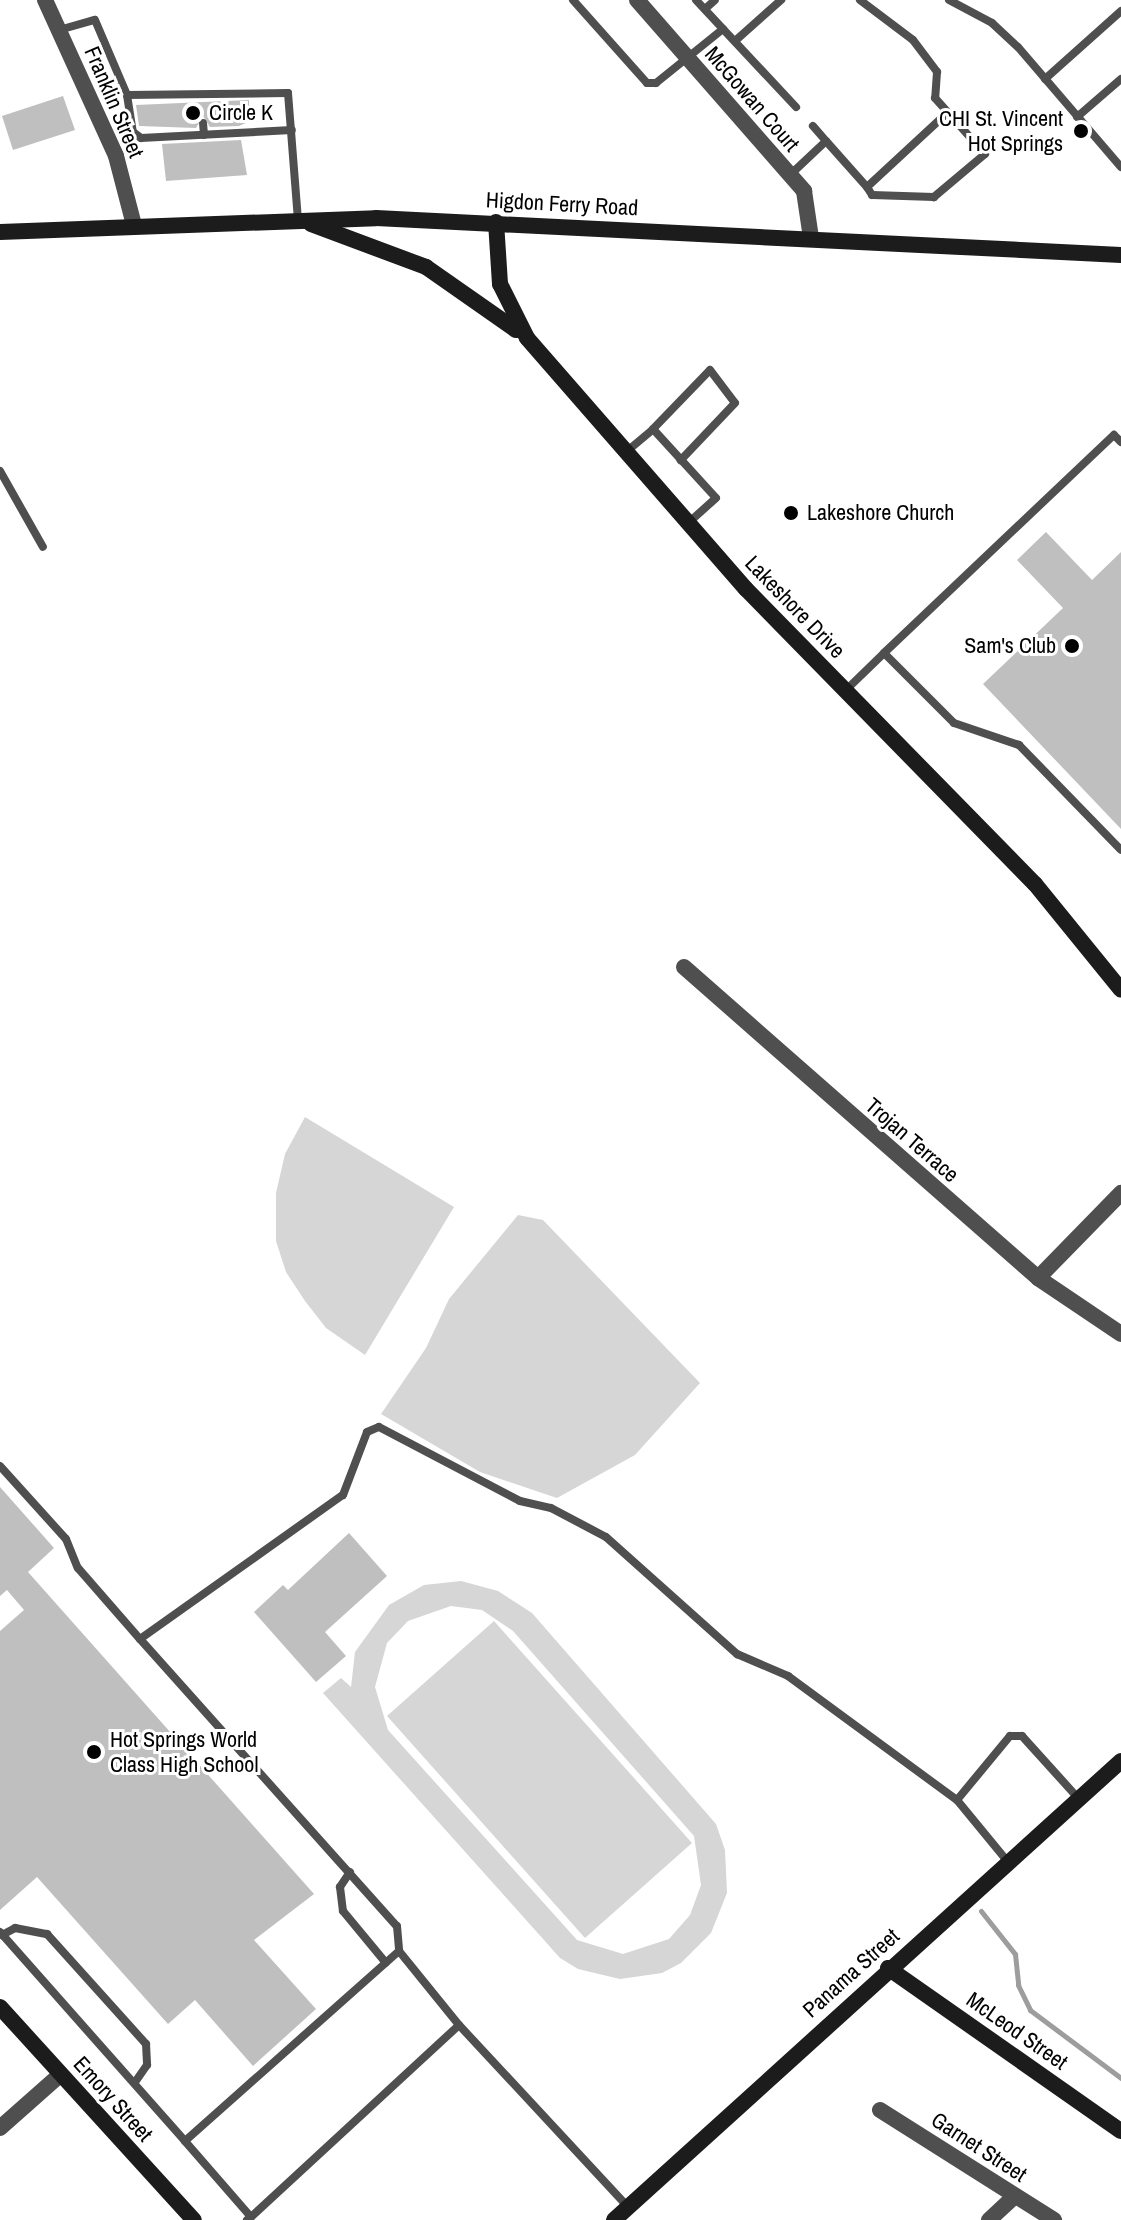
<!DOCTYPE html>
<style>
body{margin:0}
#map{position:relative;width:1121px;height:2220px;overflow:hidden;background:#fff;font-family:"Archivo Narrow",sans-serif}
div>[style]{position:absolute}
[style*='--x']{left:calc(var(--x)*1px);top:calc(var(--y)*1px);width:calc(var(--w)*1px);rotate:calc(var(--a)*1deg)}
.green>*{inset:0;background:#d6d6d6}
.stream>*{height:5px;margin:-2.5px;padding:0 2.5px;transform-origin:2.5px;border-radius:2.5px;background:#9d9d9d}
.building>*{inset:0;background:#bfbfbf}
.lane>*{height:8px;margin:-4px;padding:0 4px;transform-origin:4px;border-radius:4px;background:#4f4f4f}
.street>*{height:16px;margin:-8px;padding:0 8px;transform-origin:8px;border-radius:8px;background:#4f4f4f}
.secondary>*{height:16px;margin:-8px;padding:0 8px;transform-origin:8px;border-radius:8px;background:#1c1c1c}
.dots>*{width:22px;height:22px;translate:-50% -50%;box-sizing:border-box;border:4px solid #fff;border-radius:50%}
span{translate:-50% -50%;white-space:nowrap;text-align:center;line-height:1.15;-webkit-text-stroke:6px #fff;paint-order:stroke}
.street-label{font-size:22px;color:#000}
.poi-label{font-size:22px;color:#000}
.left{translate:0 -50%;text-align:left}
.right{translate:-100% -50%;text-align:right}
</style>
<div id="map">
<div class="green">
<div style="clip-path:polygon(305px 1117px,454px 1207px,365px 1355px,326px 1328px,305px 1301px,286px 1272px,276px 1241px,276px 1193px,285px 1154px)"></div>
<div style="clip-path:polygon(518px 1215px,543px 1220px,700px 1383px,635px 1455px,557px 1498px,480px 1472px,381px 1414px,426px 1348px,449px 1299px)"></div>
<div style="clip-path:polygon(evenodd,461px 1581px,498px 1591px,532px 1613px,716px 1824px,725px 1850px,727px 1893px,711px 1933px,681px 1963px,662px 1973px,620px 1979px,578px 1969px,560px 1958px,323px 1693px,341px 1678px,351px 1687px,355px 1652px,389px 1605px,424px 1585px,461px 1581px,451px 1606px,482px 1610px,513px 1631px,694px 1836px,701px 1885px,690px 1915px,669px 1939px,623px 1954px,577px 1940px,388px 1730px,375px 1687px,387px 1643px,408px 1621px,451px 1606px)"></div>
<div style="clip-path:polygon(494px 1621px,692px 1843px,585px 1938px,387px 1716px)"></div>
</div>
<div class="stream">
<div style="--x:981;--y:1911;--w:55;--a:51.7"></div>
<div style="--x:1015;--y:1954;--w:31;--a:84"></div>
<div style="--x:1018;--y:1985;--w:28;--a:64"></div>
<div style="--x:1030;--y:2010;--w:114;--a:36.8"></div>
</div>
<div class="building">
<div style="clip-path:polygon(63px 96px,75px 130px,13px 150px,2px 116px)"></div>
<div style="clip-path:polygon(249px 100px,250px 121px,239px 126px,210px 127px,203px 116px,196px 128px,139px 126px,136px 105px)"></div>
<div style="clip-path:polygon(241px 140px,247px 175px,166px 181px,162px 144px)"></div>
<div style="clip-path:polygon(1046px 532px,1092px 580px,1121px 552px,1121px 829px,983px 684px,1063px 608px,1017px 560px)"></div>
<div style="clip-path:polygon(0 1487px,54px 1548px,28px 1572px,314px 1894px,254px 1940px,316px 2009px,253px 2066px,195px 2000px,168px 2024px,37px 1877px,0 1910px,0 1631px,24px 1610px,7px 1590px,0 1596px)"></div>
<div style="clip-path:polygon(349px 1533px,387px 1576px,325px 1632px,346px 1656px,316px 1682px,254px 1612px,283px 1585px,288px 1590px)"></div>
</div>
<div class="lane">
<div style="--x:573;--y:0;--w:111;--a:48.3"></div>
<div style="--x:647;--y:83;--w:9;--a:0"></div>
<div style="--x:656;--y:83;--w:86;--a:-38.9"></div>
<div style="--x:723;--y:29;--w:107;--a:46.9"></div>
<div style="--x:696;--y:0;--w:40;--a:47"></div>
<div style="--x:860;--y:0;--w:66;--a:37"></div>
<div style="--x:913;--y:40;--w:40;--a:53"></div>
<div style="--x:937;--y:72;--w:26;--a:94"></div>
<div style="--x:935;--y:98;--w:75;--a:48.2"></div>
<div style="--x:985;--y:154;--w:67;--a:139.9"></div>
<div style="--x:934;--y:197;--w:62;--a:-178.2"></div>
<div style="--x:872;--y:195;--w:9;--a:-122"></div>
<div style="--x:949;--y:0;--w:49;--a:28.1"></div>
<div style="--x:992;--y:23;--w:35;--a:43"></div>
<div style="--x:1018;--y:47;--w:158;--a:49.4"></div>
<div style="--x:705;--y:9;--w:13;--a:-42"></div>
<div style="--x:59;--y:30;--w:37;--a:-16"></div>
<div style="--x:95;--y:20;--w:82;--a:66.9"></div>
<div style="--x:127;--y:95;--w:161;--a:-0.7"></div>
<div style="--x:288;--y:93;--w:127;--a:85.5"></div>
<div style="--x:735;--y:41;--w:62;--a:-41.7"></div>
<div style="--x:1045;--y:79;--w:102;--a:-41.8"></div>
<div style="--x:127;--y:95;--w:37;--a:81"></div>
<div style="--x:133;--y:132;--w:10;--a:37"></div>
<div style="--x:141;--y:138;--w:151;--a:-3"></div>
<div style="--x:1077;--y:117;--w:58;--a:-40.8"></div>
<div style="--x:203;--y:123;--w:12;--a:85"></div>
<div style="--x:826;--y:141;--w:62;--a:48.3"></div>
<div style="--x:867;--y:187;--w:109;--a:-42.8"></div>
<div style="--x:791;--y:174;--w:48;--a:-43.3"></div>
<div style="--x:826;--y:141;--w:20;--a:-131"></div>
<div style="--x:653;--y:429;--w:82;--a:-46"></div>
<div style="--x:710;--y:370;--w:41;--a:52.9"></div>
<div style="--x:735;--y:403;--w:79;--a:133.5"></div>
<div style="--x:626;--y:452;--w:35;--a:-40"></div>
<div style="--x:653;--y:429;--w:93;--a:47.6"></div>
<div style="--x:716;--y:498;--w:36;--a:138"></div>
<div style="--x:0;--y:471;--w:87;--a:60.5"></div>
<div style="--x:884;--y:653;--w:317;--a:-43.5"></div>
<div style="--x:1114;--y:435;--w:10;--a:45"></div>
<div style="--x:846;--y:690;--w:53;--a:-44.2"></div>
<div style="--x:884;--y:653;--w:99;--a:45"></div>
<div style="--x:954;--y:723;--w:69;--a:18.7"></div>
<div style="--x:1019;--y:745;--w:146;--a:45.8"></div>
<div style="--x:0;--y:1466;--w:98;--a:47.9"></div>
<div style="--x:66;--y:1539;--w:31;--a:68"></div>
<div style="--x:78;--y:1568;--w:94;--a:48.9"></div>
<div style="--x:140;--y:1639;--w:249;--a:-35.4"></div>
<div style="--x:343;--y:1495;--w:67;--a:-69.1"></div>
<div style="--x:367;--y:1432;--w:13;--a:-23"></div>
<div style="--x:379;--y:1427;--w:159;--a:27.7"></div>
<div style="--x:520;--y:1501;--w:32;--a:13"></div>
<div style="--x:551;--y:1508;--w:62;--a:27.8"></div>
<div style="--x:606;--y:1537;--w:176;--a:41.8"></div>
<div style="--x:737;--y:1654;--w:56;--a:23.3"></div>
<div style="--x:788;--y:1676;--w:210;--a:36.3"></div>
<div style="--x:140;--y:1639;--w:385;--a:48.2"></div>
<div style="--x:397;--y:1926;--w:25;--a:85"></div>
<div style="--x:1008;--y:1862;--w:80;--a:-129.4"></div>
<div style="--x:957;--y:1800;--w:83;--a:-50.4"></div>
<div style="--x:1010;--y:1736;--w:12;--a:0"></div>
<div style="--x:1022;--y:1736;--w:85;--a:47.9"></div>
<div style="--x:350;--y:1872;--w:18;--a:124"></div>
<div style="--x:340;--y:1887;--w:24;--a:83"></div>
<div style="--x:343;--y:1911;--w:67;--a:50.4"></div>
<div style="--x:0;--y:1932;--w:279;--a:48.5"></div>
<div style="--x:2;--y:1935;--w:15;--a:-28"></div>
<div style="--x:15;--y:1928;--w:33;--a:11"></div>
<div style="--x:47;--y:1934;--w:148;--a:48"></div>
<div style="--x:146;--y:2044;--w:21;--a:87"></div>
<div style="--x:147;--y:2065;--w:21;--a:125"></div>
<div style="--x:251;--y:2217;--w:283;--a:-42.7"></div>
<div style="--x:247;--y:2220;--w:5;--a:-37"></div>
<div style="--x:251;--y:2217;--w:101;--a:-131"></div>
<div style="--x:185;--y:2141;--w:286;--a:-41.6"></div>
<div style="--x:399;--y:1951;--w:95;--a:51"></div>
<div style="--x:459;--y:2025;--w:248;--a:47.1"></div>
</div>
<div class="street">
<div style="--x:45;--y:0;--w:171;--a:65.5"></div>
<div style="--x:116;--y:156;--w:71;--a:75.4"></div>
<div style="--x:637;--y:0;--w:254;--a:48.8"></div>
<div style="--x:804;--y:191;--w:48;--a:81.5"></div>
<div style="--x:684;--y:967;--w:471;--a:41.3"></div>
<div style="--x:1038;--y:1278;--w:100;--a:34"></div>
<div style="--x:1038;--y:1278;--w:119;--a:-45.7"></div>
<div style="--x:880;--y:2110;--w:206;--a:32.3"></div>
<div style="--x:0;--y:2128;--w:81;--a:-41.5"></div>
<div style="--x:989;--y:2220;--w:34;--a:-43"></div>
</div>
<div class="secondary">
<div style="--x:496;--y:222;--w:62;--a:86.3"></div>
<div style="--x:500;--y:284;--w:60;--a:63.4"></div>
<div style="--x:527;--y:338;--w:333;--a:48.9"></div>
<div style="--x:746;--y:589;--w:413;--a:45.6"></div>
<div style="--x:1035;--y:884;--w:136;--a:50.9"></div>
<div style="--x:311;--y:224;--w:123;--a:20.5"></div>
<div style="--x:426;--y:267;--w:110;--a:35"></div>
<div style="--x:0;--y:232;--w:376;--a:-2.1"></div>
<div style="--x:376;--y:218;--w:746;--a:2.84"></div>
<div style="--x:888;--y:1968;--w:284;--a:35"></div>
<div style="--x:0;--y:2007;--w:288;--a:47.7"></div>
<div style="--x:614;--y:2220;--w:684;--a:-42.16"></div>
</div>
<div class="dots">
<div style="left:193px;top:113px;background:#000"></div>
<div style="left:1081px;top:131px;background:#000"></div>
<div style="left:791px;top:513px;background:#000"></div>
<div style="left:1072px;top:646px;background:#000"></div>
<div style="left:94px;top:1752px;background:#000"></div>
</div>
<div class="street-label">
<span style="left:752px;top:99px;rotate:49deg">McGowan Court</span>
<span style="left:114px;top:102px;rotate:67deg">Franklin Street</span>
<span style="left:562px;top:204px;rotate:3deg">Higdon Ferry Road</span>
<span style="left:795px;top:607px;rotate:46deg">Lakeshore Drive</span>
<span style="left:912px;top:1140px;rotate:41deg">Trojan Terrace</span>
<span style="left:851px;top:1973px;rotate:-42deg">Panama Street</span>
<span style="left:1017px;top:2031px;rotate:35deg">McLeod Street</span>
<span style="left:113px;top:2099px;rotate:48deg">Emory Street</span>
<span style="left:979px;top:2147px;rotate:33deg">Garnet Street</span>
</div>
<div class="poi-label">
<span class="left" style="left:209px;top:113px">Circle K</span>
<span class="right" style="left:1063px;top:131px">CHI St. Vincent<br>Hot Springs</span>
<span class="left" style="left:807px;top:513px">Lakeshore Church</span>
<span class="right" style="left:1056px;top:646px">Sam's Club</span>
<span class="left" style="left:110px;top:1752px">Hot Springs World<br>Class High School</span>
</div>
</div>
